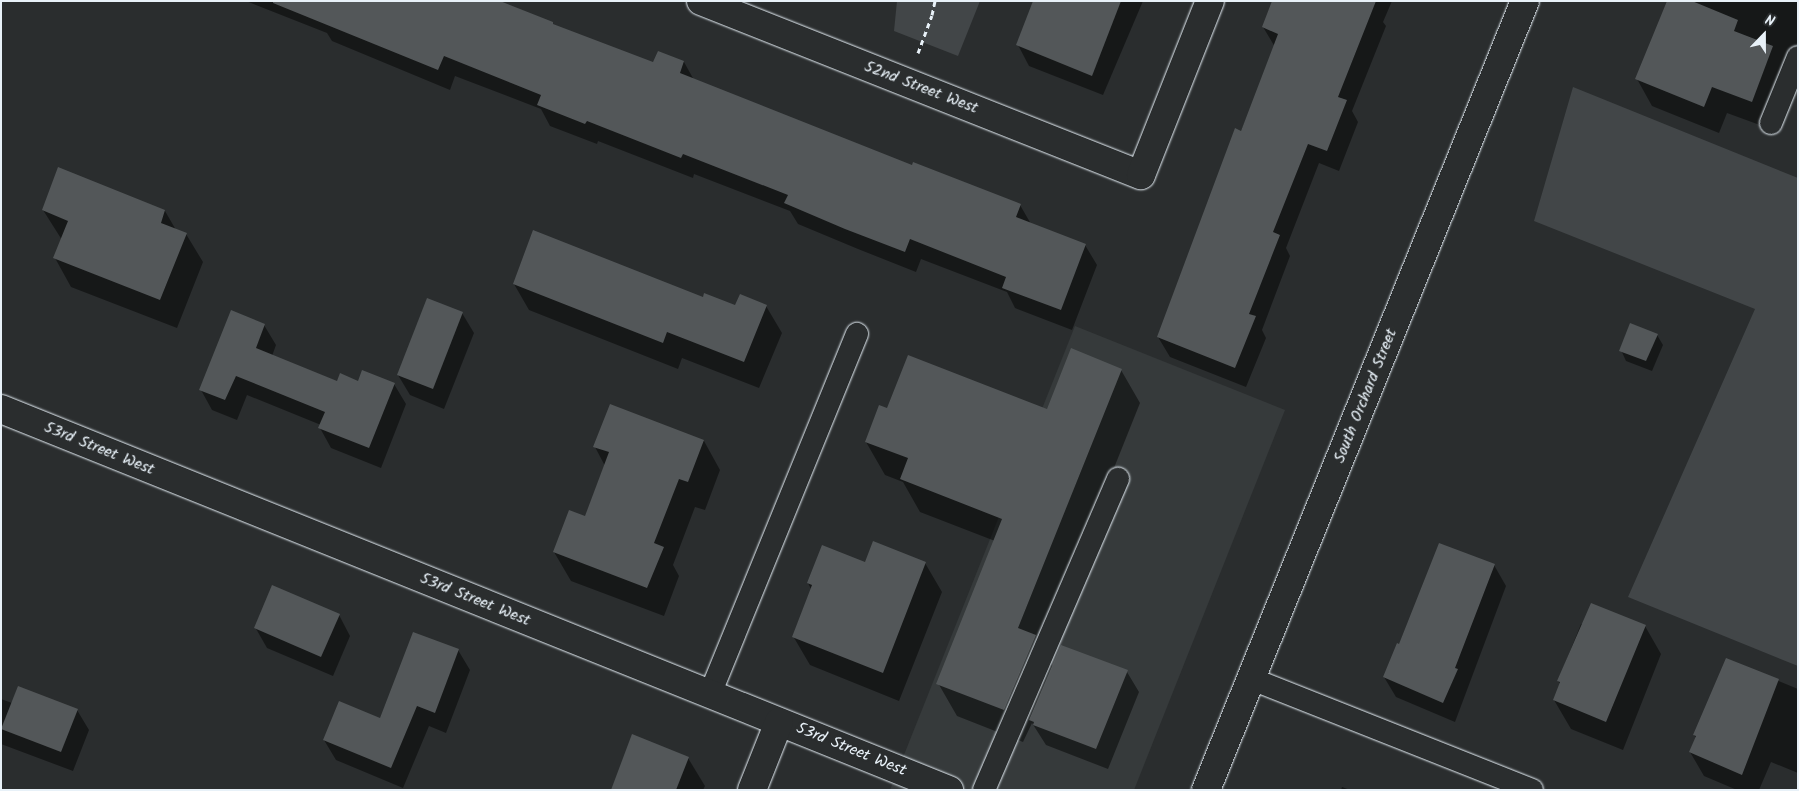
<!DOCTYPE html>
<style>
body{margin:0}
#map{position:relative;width:1799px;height:791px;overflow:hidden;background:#2a2d2e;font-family:Kalam,sans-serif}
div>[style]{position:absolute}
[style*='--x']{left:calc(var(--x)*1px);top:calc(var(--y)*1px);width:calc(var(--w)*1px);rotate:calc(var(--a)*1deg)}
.built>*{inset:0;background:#363a3b}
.green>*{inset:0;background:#424648}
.shadow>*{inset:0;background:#0007}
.building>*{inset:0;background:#535759}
.path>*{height:3px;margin-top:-1.5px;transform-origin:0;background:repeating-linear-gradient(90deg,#e8f1f8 0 5px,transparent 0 9px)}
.roads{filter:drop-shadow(0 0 1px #e8f1f8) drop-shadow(0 0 1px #e8f1f8)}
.service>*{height:22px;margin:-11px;padding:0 11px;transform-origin:11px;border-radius:11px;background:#2a2d2e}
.minor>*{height:28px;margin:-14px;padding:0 14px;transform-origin:14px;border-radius:14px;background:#2a2d2e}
.primary>*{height:28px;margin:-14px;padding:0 14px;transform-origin:14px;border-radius:14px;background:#2a2d2e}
span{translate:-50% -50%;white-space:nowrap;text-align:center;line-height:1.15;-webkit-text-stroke:5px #2a2d2e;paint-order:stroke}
.street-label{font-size:16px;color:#e8f1f8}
.frame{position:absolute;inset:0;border:2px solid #e8f1f8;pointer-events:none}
.north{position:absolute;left:1739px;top:10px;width:50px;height:50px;-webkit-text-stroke:4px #2a2d2e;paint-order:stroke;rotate:22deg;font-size:14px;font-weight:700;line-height:20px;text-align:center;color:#e8f1f8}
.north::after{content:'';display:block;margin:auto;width:18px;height:22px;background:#e8f1f8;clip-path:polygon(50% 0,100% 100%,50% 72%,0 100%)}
</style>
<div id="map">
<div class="built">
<div style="clip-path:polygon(1075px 326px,1285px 410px,1134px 790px,890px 790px)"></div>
</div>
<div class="green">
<div style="clip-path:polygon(897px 1px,980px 1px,958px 56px,894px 31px)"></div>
<div style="clip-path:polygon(1573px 87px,1798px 178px,1798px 666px,1628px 597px,1755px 309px,1534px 221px)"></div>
</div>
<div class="shadow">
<div style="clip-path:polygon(246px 1px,497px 1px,554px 26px,654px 64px,658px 52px,684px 62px,694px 80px,912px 167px,1020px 205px,1031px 224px,1085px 245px,1097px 265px,1072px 330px,1015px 308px,1007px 292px,921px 259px,916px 272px,858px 249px,798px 224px,790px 211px,694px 174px,693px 178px,598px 141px,597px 144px,550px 126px,541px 109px,455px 76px,450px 90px,332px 41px,327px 33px)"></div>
<div style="clip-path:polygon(1036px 1px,1143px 1px,1103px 95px,1029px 66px,1018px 45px)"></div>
<div style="clip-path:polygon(1288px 1px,1392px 1px,1383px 22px,1386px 26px,1352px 111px,1358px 122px,1339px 171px,1319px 163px,1286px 248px,1290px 256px,1262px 330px,1266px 338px,1246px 387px,1170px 357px,1158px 337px,1275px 47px,1263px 27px)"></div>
<div style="clip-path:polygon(1669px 1px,1798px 1px,1798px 47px,1768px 128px,1727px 113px,1719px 133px,1652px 106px,1637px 79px)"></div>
<div style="clip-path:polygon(43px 210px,165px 211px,176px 230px,186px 234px,203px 262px,177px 328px,71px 287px,55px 258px,62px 240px)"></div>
<div style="clip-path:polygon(514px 284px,703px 298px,736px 307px,766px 306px,782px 333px,759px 388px,682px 358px,678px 369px,529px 310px)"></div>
<div style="clip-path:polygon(462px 313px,474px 333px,444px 409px,410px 395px,398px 375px)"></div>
<div style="clip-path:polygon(264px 325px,276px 345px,272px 356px,338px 382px,394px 384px,406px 404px,381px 468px,331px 448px,320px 428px,321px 425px,247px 395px,237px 420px,212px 410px,201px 390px)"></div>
<div style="clip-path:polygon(1657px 335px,1663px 345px,1652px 371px,1626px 361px,1621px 350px)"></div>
<div style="clip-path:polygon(1121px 370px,1140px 403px,1042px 648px,1053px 667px,1127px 672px,1139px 692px,1108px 769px,1046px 745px,1032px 723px,1023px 742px,957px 716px,938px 683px,995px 541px,920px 512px,903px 482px,885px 475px,866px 442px,888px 410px,1047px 411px)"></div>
<div style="clip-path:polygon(704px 441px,720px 470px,705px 510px,695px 507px,673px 565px,679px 576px,664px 616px,571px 581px,554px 552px,586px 518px,605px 466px,595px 447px)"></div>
<div style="clip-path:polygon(866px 563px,925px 563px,942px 592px,899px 701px,810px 665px,793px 636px,811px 589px,808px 583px)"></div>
<div style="clip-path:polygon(1494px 565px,1506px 586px,1455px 722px,1396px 697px,1384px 677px,1400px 646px)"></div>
<div style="clip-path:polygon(339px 615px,350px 636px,333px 676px,267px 648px,255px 627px)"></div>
<div style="clip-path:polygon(1581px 624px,1645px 626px,1661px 654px,1623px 750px,1571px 729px,1554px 700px,1560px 684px,1558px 681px)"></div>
<div style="clip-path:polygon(458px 650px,470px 670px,446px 733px,429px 726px,403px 788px,336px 760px,324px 740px,381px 720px)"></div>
<div style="clip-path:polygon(1727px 660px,1798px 689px,1798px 773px,1771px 762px,1759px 790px,1737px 790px,1704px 776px,1690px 752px,1696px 738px,1694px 735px)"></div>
<div style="clip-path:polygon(1px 699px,12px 703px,77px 710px,89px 730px,73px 771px,1px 744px)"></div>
<div style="clip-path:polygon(688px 758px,705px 786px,703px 790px,612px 790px)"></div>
<div style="clip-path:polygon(1342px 787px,1350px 790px,1341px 790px)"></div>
</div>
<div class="building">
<div style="clip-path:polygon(273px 1px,500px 1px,553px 22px,553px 24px,653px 62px,658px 51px,684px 61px,680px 73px,912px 165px,913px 162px,1021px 204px,1016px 217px,1086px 244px,1061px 310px,1002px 288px,1006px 277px,910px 239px,905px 252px,845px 229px,784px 203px,788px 195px,683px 154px,681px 158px,587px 121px,585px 124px,537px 105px,541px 95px,444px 56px,438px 70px,273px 3px)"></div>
<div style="clip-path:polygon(1033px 1px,1121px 1px,1092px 76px,1016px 45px)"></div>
<div style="clip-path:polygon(1272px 1px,1376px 1px,1338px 97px,1347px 100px,1327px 151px,1308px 144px,1273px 232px,1280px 235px,1249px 314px,1256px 316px,1235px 368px,1157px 337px,1235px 128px,1241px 131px,1278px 34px,1262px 27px)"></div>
<div style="clip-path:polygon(1667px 1px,1692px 1px,1738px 20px,1734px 31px,1773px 46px,1752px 102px,1712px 87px,1704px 107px,1635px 79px)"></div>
<div style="clip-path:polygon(58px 167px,165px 210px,161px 223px,187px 233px,160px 300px,53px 258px,68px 221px,42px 210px)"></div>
<div style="clip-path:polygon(533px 230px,703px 297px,704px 293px,735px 305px,740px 294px,767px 305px,744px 362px,667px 332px,663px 343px,513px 284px)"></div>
<div style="clip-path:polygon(427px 298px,463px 312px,433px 389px,397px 375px)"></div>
<div style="clip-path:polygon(231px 310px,265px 324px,256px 348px,337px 381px,340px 373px,358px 381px,362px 370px,395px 383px,369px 448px,318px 428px,325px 412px,236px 376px,225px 400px,199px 390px)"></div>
<div style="clip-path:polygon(1630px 323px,1658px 334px,1646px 361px,1619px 351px)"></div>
<div style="clip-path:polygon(1071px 348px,1122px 369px,1018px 628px,1036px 635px,1004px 710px,936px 684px,1002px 519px,900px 479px,908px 458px,865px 442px,879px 405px,887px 408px,908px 355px,1047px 409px)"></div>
<div style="clip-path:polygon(610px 404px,704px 440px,688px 482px,679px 479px,654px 543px,664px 547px,647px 588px,553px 552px,569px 510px,585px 516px,609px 452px,593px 447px)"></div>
<div style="clip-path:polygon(873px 541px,926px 562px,883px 673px,792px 637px,812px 585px,807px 583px,822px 545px,865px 562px)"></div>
<div style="clip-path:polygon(1439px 543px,1495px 564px,1455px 668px,1458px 669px,1443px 703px,1383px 677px,1397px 643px,1399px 644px)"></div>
<div style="clip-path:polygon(272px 585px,340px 614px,321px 657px,254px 628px)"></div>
<div style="clip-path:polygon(1591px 603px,1646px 625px,1606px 722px,1553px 700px,1560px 682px,1557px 681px)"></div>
<div style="clip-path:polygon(413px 632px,459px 649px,435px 713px,417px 706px,391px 768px,323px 740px,339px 701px,380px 718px)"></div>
<div style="clip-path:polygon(1061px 645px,1128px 670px,1096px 749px,1033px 725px,1034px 722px,1029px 720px)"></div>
<div style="clip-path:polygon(1726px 658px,1779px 679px,1742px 775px,1689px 752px,1696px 736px,1693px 735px)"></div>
<div style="clip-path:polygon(18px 686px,78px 709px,61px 752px,1px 729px)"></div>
<div style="clip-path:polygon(632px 734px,689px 757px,676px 790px,611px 790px)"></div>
</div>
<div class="path">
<div style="--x:918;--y:53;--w:40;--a:-69.8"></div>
<div style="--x:932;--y:15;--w:14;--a:-78"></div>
</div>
<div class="roads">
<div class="service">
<div style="--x:1771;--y:123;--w:71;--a:-67.8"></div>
<div style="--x:1252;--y:679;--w:301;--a:21.6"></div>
<div style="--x:710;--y:694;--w:389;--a:-67.8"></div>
<div style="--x:984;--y:790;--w:339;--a:-66.7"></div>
</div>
<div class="minor">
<div style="--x:701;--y:1;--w:473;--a:21.6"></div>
<div style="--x:1141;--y:175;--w:187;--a:-68.4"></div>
<div style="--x:1;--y:409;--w:1022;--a:21.9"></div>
<div style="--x:752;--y:790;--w:73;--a:-68.3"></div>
</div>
<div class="primary">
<div style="--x:1206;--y:790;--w:851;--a:-67.99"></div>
</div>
</div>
<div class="street-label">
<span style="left:921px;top:88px;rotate:21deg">52nd Street West</span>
<span style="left:1366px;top:396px;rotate:-68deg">South Orchard Street</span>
<span style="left:99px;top:449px;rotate:22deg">53rd Street West</span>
<span style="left:475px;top:600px;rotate:22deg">53rd Street West</span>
<span style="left:851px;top:750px;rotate:22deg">53rd Street West</span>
</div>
<div class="frame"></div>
<div class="north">N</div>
</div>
